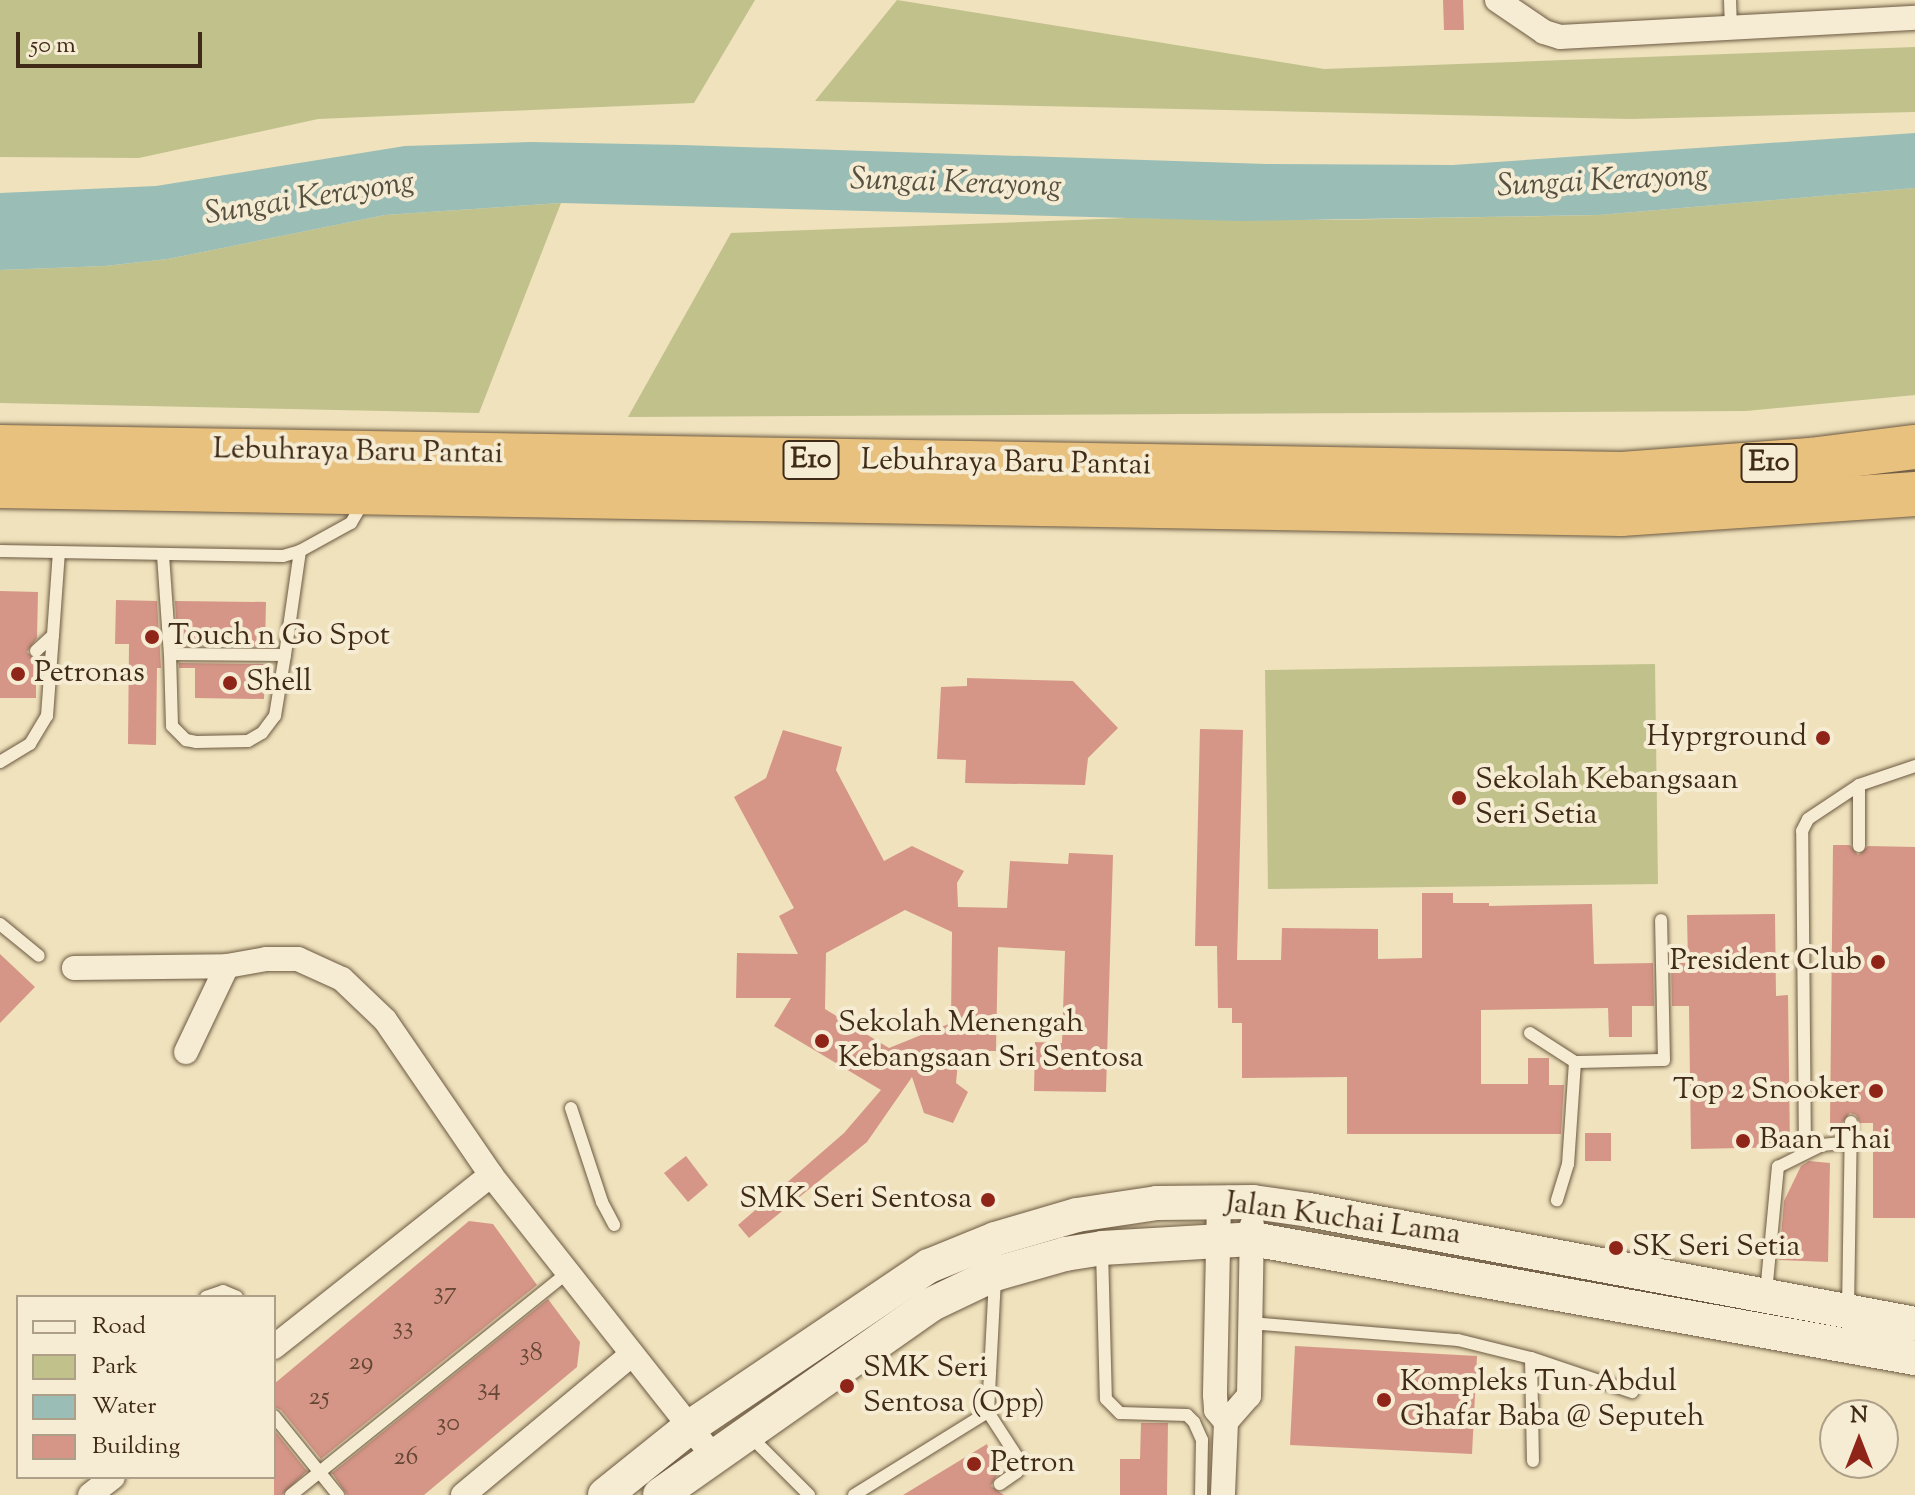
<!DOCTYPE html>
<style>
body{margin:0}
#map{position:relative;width:1915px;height:1495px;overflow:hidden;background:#efe2bc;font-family:"Sorts Mill Goudy",serif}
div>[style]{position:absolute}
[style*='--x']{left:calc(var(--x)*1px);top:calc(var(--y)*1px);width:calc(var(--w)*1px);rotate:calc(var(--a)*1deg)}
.green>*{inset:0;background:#c1c18c}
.water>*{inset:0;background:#9abdb6}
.building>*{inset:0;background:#d59687}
.roads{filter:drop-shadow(0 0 2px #6c5941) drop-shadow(0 0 2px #6c5941)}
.lane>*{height:12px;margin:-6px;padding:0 6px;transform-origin:6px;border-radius:6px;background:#f5ecd3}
.street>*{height:24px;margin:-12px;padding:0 12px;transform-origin:12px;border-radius:12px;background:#f5ecd3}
.secondary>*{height:34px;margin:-17px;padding:0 17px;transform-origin:17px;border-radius:17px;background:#f5ecd3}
.highway>*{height:44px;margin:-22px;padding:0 22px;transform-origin:22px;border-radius:22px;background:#e8c17e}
.dots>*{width:22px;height:22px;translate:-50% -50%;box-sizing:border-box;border:4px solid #f5ecd3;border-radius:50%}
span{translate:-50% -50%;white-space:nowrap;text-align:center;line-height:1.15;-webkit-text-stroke:8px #f5ecd3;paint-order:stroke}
.number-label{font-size:26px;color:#654634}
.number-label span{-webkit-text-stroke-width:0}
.shield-label span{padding:2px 6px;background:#f5ecd3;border:2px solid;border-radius:6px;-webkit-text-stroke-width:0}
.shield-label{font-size:28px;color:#402b18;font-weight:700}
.street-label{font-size:30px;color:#402b18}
.poi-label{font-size:30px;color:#402b18}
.left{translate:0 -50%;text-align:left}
.right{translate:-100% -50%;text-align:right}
.water-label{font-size:32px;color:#565040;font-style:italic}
.legend{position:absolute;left:16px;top:1295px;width:260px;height:184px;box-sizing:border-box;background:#f5ecd3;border:2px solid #ad9f88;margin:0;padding:10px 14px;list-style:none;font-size:24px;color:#402b18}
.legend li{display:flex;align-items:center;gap:16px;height:40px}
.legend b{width:40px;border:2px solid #ad9f88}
.north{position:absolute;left:1819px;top:1399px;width:80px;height:80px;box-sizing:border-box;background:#f5ecd3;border:2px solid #ad9f88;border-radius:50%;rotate:0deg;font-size:22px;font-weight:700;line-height:32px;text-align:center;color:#402b18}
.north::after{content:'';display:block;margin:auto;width:28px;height:36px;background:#8f2418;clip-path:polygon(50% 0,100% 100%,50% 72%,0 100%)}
.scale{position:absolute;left:16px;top:32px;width:186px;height:36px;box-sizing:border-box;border:4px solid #402b18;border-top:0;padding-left:10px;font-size:24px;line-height:28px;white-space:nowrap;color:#402b18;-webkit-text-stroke:6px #f5ecd3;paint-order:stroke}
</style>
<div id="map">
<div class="green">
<div style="clip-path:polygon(0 0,755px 0,694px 103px,318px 119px,139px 158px,0 157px)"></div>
<div style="clip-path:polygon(897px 0,1324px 69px,1915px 47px,1915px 112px,1630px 119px,815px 101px)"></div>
<div style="clip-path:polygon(1915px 188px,1915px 395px,1746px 411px,628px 417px,731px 233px,1127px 218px,1333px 220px,1599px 215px)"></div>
<div style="clip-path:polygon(561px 203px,479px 413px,0 403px,0 270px,105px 266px,168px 259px,385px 215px)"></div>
<div style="clip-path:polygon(1655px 664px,1658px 884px,1268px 889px,1265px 670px)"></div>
</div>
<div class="water">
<div style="clip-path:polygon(1915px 133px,1915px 188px,1599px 215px,1241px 221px,561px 203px,385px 215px,168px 259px,105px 266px,0 270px,0 193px,156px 186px,405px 146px,531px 142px,682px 145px,1266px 164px,1453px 165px)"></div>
</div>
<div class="building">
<div style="clip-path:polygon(1443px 0,1463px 0,1464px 30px,1444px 30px)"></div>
<div style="clip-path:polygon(0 591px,38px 592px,37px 638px,27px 652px,36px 660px,36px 698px,0 698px)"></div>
<div style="clip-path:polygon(116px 600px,157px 601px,161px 668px,157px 668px,156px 745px,128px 744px,129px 644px,115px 644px)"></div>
<div style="clip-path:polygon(175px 601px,266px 602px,265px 646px,178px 645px)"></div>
<div style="clip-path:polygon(179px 663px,265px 664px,264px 699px,195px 698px,195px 668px,179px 668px)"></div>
<div style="clip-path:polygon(967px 678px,1073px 681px,1118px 728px,1088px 758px,1085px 785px,965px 783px,966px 760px,937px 759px,941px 687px,967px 686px)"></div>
<div style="clip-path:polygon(1200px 729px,1243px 730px,1237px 960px,1281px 960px,1282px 928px,1378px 929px,1378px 959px,1422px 958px,1422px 893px,1453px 893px,1453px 903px,1489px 903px,1489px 906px,1592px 904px,1594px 964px,1653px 963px,1654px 1006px,1632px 1006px,1632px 1037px,1609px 1037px,1608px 1008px,1481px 1010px,1481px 1084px,1528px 1084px,1528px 1058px,1549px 1058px,1549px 1085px,1564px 1085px,1561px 1134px,1347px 1134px,1347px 1077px,1242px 1078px,1242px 1023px,1232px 1023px,1232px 1008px,1218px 1008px,1217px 946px,1195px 946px)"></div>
<div style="clip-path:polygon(evenodd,783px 730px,842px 747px,836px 770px,884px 861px,912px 846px,964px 871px,957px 883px,958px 907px,1007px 908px,1010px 861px,1068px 864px,1069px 853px,1113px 855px,1106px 1092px,1034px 1091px,1035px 1042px,1062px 1043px,1065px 951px,998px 947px,996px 1051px,959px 1051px,956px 1083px,968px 1092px,953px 1123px,924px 1113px,912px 1077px,867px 1142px,749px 1238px,738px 1225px,844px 1133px,881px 1090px,774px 1026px,791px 998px,736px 998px,737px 953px,798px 954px,779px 916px,794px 908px,734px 797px,766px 778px,783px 730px,905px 910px,952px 932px,951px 1023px,889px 1048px,825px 1009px,826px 953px,905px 910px)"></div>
<div style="clip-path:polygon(1833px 845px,1850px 845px,1858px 855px,1868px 846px,1915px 847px,1915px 1218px,1873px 1218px,1873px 1123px,1860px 1123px,1856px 1115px,1850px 1113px,1842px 1123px,1830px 1123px)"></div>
<div style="clip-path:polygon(1775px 914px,1776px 996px,1788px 995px,1790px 1147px,1691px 1149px,1689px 1006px,1672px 1006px,1671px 963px,1688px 963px,1687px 915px)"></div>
<div style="clip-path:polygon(0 954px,35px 987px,0 1023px)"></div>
<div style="clip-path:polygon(1585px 1133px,1611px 1133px,1611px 1161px,1585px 1161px)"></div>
<div style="clip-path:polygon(686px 1156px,708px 1185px,688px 1202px,664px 1173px)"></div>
<div style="clip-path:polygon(1809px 1161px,1830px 1163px,1828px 1262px,1779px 1260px,1784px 1201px,1801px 1166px)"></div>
<div style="clip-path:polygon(469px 1221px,493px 1224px,537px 1285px,321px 1459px,281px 1410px,274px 1407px,274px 1384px)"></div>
<div style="clip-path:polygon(548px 1299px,580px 1342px,577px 1367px,424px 1495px,347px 1495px,332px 1473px)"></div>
<div style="clip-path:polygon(1295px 1346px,1477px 1356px,1472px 1454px,1290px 1445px)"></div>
<div style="clip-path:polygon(1141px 1423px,1168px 1423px,1167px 1495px,1120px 1495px,1120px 1459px,1140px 1459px)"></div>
<div style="clip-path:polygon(274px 1430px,307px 1471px,282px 1495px,274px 1495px)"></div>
<div style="clip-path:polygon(987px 1444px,997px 1475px,991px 1486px,1004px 1495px,903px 1495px)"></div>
</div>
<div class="roads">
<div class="lane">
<div style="--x:1730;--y:0;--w:26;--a:88"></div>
<div style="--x:0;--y:551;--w:283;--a:1"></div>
<div style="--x:283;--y:556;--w:18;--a:-16"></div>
<div style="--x:300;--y:551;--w:58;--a:-28.8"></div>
<div style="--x:351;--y:523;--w:24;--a:-60"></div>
<div style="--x:163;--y:555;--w:99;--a:86"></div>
<div style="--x:170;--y:654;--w:115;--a:0.5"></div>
<div style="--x:285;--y:655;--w:105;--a:-81.8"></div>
<div style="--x:36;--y:651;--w:23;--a:-43"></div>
<div style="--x:53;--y:635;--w:83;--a:-85.9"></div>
<div style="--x:170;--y:654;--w:72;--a:88.4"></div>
<div style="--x:172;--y:726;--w:20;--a:45"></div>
<div style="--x:186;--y:740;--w:10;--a:11"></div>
<div style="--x:196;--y:742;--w:52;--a:-1.1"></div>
<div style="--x:248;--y:741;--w:16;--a:-30"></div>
<div style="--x:262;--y:733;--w:21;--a:-53"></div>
<div style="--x:275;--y:716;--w:62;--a:-80.7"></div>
<div style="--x:0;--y:762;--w:35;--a:-31"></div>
<div style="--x:30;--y:744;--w:33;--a:-59"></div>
<div style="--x:47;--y:716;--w:81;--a:-85.8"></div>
<div style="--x:1859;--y:785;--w:61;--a:90"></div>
<div style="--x:0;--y:924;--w:50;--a:39.4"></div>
<div style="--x:1530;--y:1033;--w:54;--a:32.8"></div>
<div style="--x:1575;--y:1062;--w:102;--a:93.9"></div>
<div style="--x:1568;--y:1164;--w:38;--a:107"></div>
<div style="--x:1575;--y:1062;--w:89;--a:-1.3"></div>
<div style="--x:1664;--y:1060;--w:140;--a:-91.2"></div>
<div style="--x:571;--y:1108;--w:99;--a:71.7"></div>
<div style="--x:602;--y:1202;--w:26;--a:62"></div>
<div style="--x:1805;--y:1153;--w:322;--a:-90.5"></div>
<div style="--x:1802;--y:831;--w:13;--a:-63"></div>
<div style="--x:1808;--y:819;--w:61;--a:-33.7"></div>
<div style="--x:1859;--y:785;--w:59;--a:-18.7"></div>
<div style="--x:1102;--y:1250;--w:149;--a:88.5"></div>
<div style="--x:1106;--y:1399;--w:20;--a:45"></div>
<div style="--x:1120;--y:1413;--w:67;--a:1.7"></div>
<div style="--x:1187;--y:1415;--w:10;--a:45"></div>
<div style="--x:1194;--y:1422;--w:20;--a:66"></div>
<div style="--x:1202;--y:1440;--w:55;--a:91"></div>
<div style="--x:1766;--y:1293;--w:127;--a:-84.6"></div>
<div style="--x:1778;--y:1167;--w:49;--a:-26.6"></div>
<div style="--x:1822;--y:1145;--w:29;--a:-6"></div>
<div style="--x:206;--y:1297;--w:18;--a:-19"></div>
<div style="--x:223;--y:1291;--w:15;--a:23"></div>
<div style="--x:1848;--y:1310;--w:188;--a:-89.1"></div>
<div style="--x:1250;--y:1323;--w:209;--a:4.7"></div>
<div style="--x:1458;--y:1340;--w:75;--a:13.9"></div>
<div style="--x:1531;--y:1358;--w:103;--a:88.9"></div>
<div style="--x:1531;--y:1358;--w:107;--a:18.6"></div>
<div style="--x:988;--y:1412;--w:57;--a:57.1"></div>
<div style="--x:1019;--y:1460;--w:12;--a:99"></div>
<div style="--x:1017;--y:1472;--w:21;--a:145"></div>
<div style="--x:274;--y:1416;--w:102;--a:51"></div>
<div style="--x:749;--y:1435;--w:85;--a:45"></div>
<div style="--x:291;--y:1495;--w:356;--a:-38.8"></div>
<div style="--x:854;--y:1495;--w:158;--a:-31.8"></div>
<div style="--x:988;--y:1412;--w:135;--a:-87"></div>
</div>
<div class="street">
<div style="--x:1497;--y:0;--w:57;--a:34.2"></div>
<div style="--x:1544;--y:32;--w:17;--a:17"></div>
<div style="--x:1560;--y:37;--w:356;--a:-3.1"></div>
<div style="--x:74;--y:968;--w:153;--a:-0.7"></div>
<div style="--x:227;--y:966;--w:40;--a:-10"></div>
<div style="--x:266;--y:959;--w:32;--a:0"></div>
<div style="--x:298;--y:959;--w:48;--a:24.4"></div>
<div style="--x:342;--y:979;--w:59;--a:43.6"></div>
<div style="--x:385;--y:1020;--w:188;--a:55.6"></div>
<div style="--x:491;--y:1175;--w:358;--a:51.7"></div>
<div style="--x:186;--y:1052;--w:95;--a:-64.5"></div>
<div style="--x:1219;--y:1201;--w:194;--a:91.2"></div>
<div style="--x:1215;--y:1395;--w:15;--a:86"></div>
<div style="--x:1216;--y:1410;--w:16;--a:50"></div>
<div style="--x:1226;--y:1422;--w:73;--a:92.4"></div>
<div style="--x:274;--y:1347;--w:277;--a:-38.4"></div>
<div style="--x:1226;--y:1422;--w:35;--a:-49"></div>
<div style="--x:1249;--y:1396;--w:171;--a:-89"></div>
<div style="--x:90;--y:1495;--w:29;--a:-38"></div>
<div style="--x:463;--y:1495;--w:220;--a:-39.8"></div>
</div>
<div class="secondary">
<div style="--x:605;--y:1495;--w:109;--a:-38.7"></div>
<div style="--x:690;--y:1427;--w:288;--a:-34"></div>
<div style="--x:929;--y:1266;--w:71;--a:-22.2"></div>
<div style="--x:995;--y:1239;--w:85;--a:-16.3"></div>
<div style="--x:1077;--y:1215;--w:81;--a:-8.5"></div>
<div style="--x:1157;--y:1203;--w:96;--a:-0.6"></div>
<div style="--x:1253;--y:1202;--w:57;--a:8.1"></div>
<div style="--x:1309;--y:1210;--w:617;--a:10.65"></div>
<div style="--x:660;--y:1495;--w:330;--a:-35.1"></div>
<div style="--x:930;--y:1305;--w:72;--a:-25.5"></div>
<div style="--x:995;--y:1274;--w:73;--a:-15.9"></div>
<div style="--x:1065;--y:1254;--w:37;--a:-9"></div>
<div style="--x:1102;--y:1248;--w:150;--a:-3.4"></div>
<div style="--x:1252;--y:1239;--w:674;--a:10.18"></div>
</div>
<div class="highway">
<div style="--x:0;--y:447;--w:1622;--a:0.95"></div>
<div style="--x:1622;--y:474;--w:189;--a:-4.3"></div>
<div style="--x:1810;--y:460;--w:106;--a:-7.1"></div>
<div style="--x:0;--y:486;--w:1621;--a:0.99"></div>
<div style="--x:1621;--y:514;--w:295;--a:-3.9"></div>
</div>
</div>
<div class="dots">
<div style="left:152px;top:637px;background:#8f2418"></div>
<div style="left:18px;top:674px;background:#8f2418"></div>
<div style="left:230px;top:683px;background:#8f2418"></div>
<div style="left:1823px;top:738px;background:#8f2418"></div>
<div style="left:1459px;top:798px;background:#8f2418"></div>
<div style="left:1878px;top:962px;background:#8f2418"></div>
<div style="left:822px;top:1041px;background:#8f2418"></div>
<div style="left:1876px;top:1091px;background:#8f2418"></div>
<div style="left:1743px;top:1141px;background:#8f2418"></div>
<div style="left:988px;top:1200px;background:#8f2418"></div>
<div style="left:1616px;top:1248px;background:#8f2418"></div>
<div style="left:847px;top:1386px;background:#8f2418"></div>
<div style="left:1384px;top:1400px;background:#8f2418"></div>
<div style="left:974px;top:1464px;background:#8f2418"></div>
</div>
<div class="number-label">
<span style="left:445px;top:1293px">37</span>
<span style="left:403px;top:1328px">33</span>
<span style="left:531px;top:1354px">38</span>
<span style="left:361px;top:1363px">29</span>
<span style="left:489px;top:1389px">34</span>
<span style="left:319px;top:1398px">25</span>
<span style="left:448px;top:1424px">30</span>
<span style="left:406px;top:1458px">26</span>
</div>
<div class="shield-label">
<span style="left:811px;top:460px">E10</span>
<span style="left:1769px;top:463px">E10</span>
</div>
<div class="street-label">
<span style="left:358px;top:453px;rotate:1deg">Lebuhraya Baru Pantai</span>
<span style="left:1006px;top:464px;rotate:1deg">Lebuhraya Baru Pantai</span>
<span style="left:1343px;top:1220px;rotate:8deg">Jalan Kuchai Lama</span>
</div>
<div class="poi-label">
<span class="left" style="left:168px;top:637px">Touch n Go Spot</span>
<span class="left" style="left:34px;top:674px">Petronas</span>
<span class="left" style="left:246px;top:683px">Shell</span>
<span class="right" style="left:1807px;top:738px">Hyprground</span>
<span class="left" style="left:1475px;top:798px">Sekolah Kebangsaan<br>Seri Setia</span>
<span class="right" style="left:1862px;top:962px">President Club</span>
<span class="left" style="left:838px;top:1041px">Sekolah Menengah<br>Kebangsaan Sri Sentosa</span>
<span class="right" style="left:1860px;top:1091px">Top 2 Snooker</span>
<span class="left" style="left:1759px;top:1141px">Baan Thai</span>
<span class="right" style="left:972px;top:1200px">SMK Seri Sentosa</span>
<span class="left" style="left:1632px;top:1248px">SK Seri Setia</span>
<span class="left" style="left:863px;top:1386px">SMK Seri<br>Sentosa (Opp)</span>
<span class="left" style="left:1400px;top:1400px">Kompleks Tun Abdul<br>Ghafar Baba @ Seputeh</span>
<span class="left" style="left:990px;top:1464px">Petron</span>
</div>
<div class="water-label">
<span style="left:1603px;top:182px;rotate:-3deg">Sungai Kerayong</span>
<span style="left:956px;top:184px;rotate:2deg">Sungai Kerayong</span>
<span style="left:310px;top:199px;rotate:-9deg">Sungai Kerayong</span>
</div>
<ul class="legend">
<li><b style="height:10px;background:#f5ecd3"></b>Road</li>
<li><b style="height:22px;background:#c1c18c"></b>Park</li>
<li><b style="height:22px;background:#9abdb6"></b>Water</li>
<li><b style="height:22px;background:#d59687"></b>Building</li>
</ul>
<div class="north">N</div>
<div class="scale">50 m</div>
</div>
